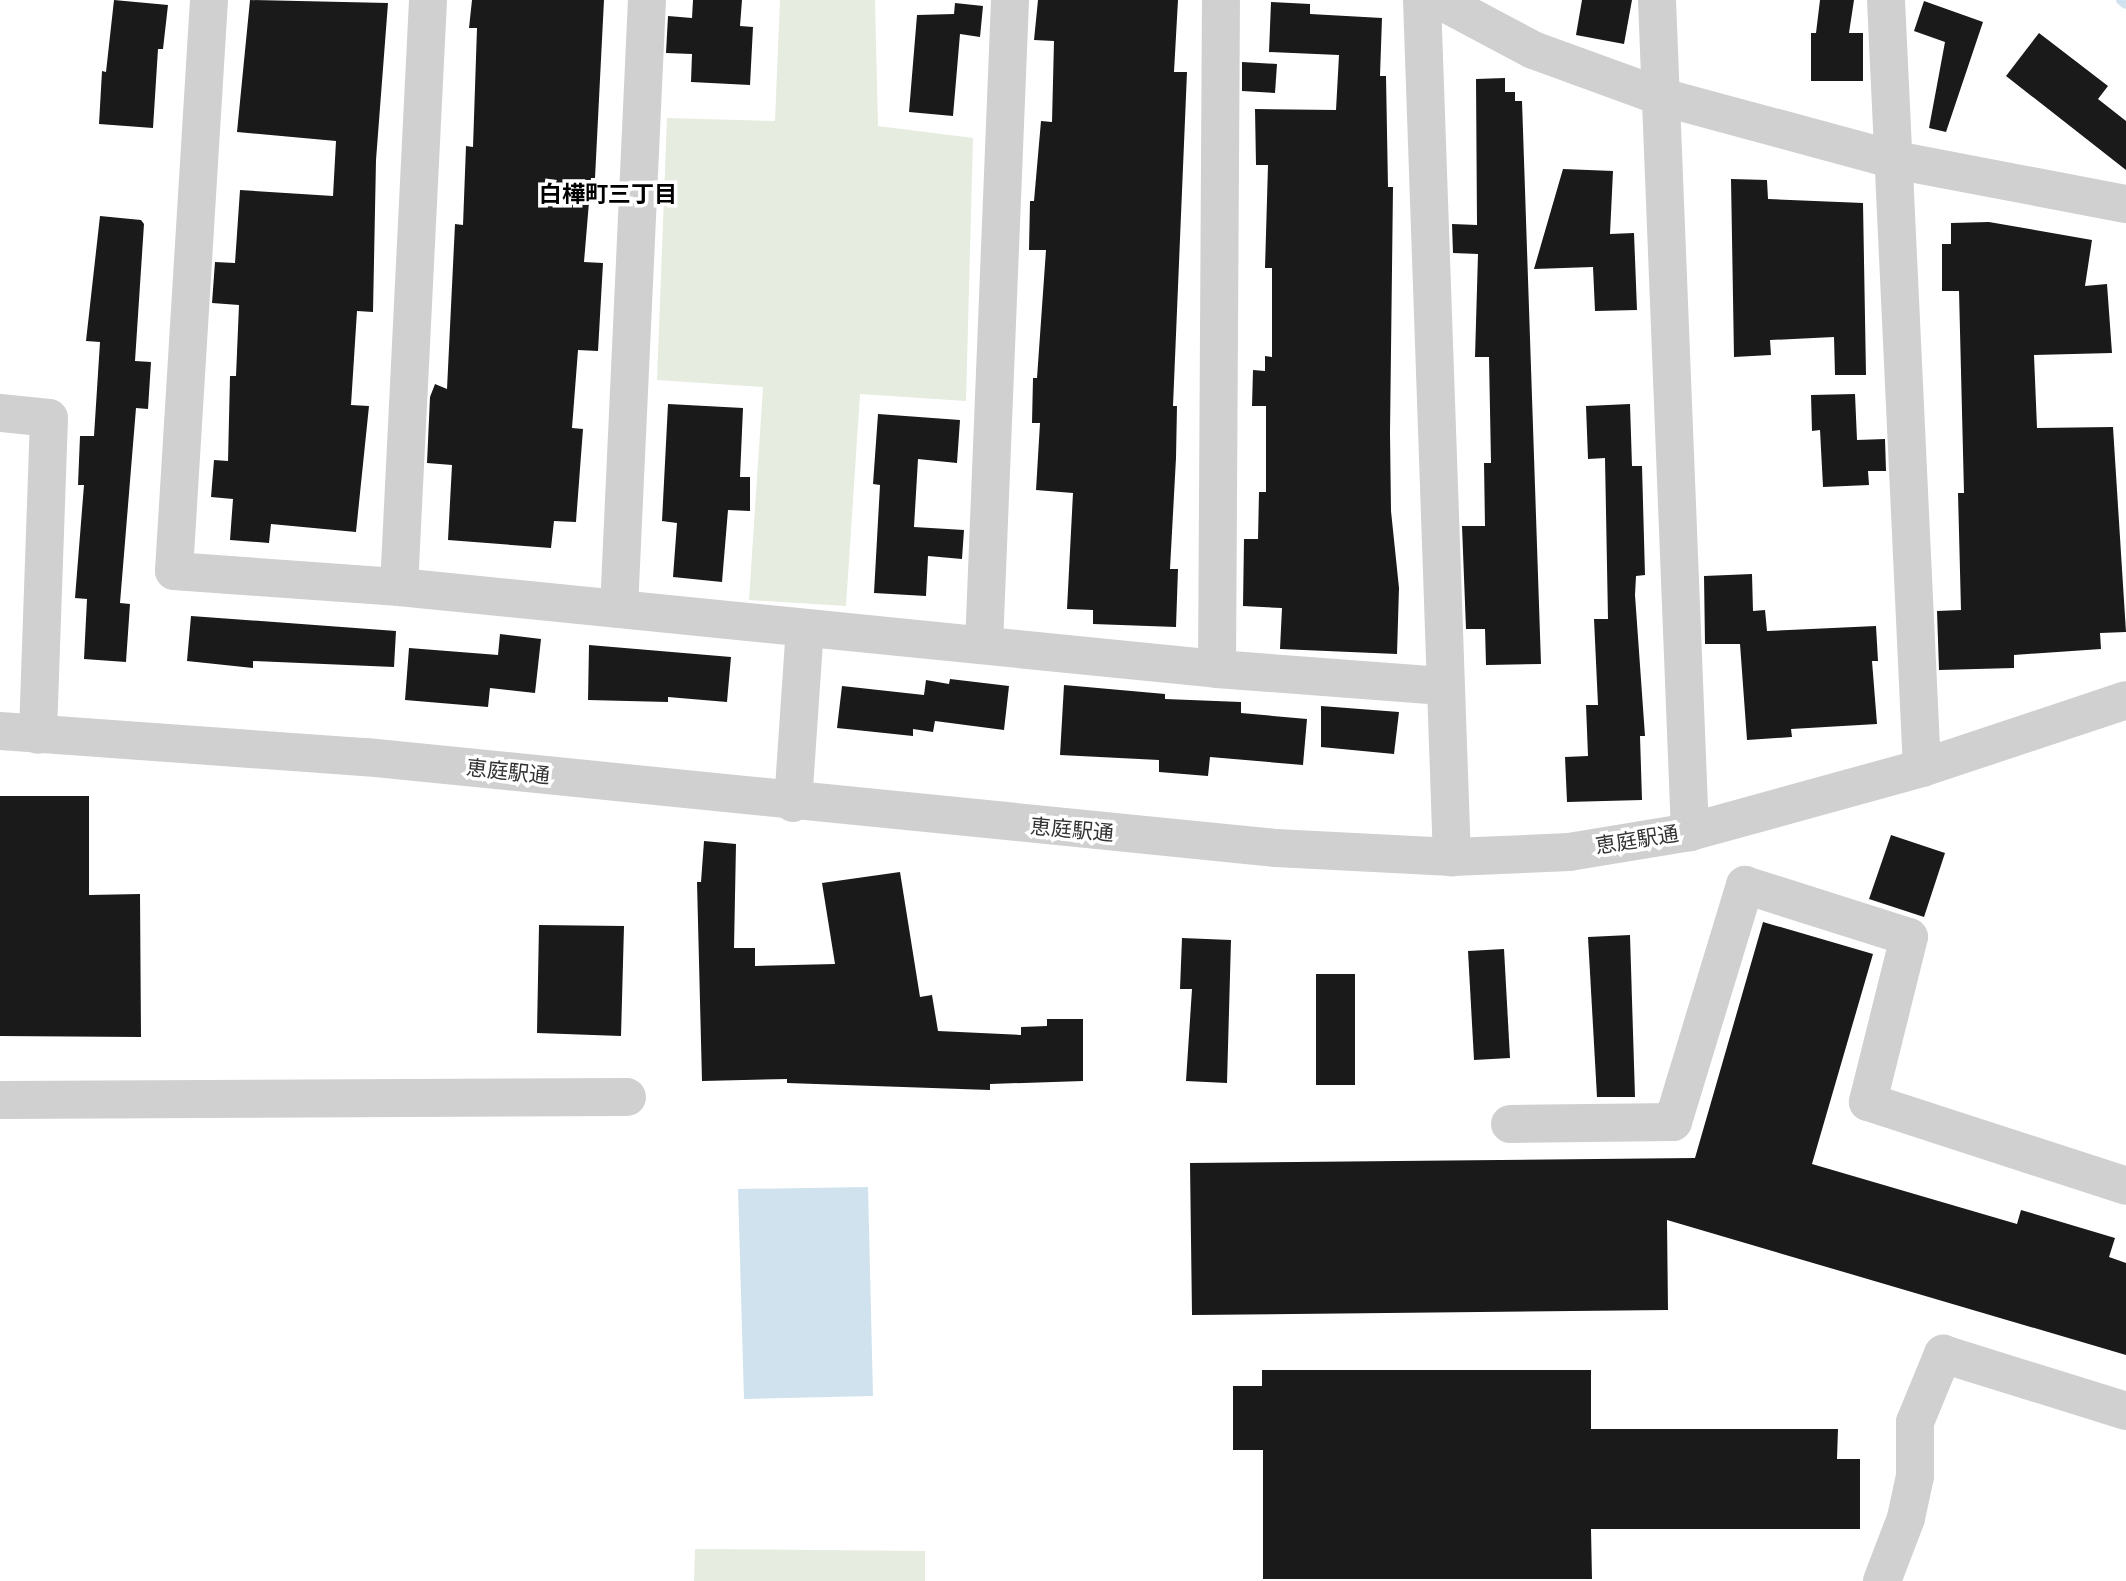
<!DOCTYPE html>
<meta charset="utf-8">
<style>
body{margin:0}
#map{position:relative;width:2126px;height:1581px;overflow:hidden;background:#fff;font-family:"Fira Sans","Noto Sans JP",sans-serif}
div>[style]{position:absolute}
[style*='--x']{left:calc(var(--x)*1px);top:calc(var(--y)*1px);width:calc(var(--w)*1px);rotate:calc(var(--a)*1deg)}
.green>*{inset:0;background:#e6ecdf}
.water>*{inset:0;background:#cfe2ee}
.stream>*{height:10px;margin:-5px;padding:0 5px;transform-origin:5px;border-radius:5px;background:#cfe2ee}
.building>*{inset:0;background:#1a1a1a}
.minor>*{height:38px;margin:-19px;padding:0 19px;transform-origin:19px;border-radius:19px;background:#d0d0d0}
span{translate:-50% -50%;white-space:nowrap;text-align:center;line-height:1.15;-webkit-text-stroke:7px #fff;paint-order:stroke}
.street-label{font-size:21px;color:#333}
.neighbourhood-label{font-size:23px;color:#000;font-weight:700}
</style>
<div id="map">
<div class="green">
<div style="clip-path:polygon(780px 0,875px 0,878px 126px,973px 138px,966px 401px,860px 394px,846px 606px,749px 600px,763px 387px,657px 380px,667px 118px,775px 121px)"></div>
<div style="clip-path:polygon(695px 1549px,925px 1551px,925px 1581px,694px 1581px)"></div>
</div>
<div class="water">
<div style="clip-path:polygon(868px 1187px,873px 1396px,744px 1399px,738px 1189px)"></div>
</div>
<div class="stream">
<div style="--x:2121;--y:0;--w:6;--a:39"></div>
</div>
<div class="building">
<div style="clip-path:polygon(114px 0,168px 5px,163px 49px,158px 49px,153px 128px,99px 124px,102px 71px,106px 72px)"></div>
<div style="clip-path:polygon(250px 0,388px 3px,376px 160px,373px 312px,357px 311px,351px 405px,369px 406px,356px 532px,271px 524px,269px 543px,230px 540px,233px 499px,211px 497px,214px 460px,228px 461px,230px 376px,236px 376px,239px 305px,212px 303px,215px 262px,235px 263px,240px 190px,333px 196px,336px 141px,237px 132px)"></div>
<div style="clip-path:polygon(472px 0,604px 0,595px 178px,591px 178px,584px 262px,603px 263px,598px 351px,578px 350px,572px 428px,583px 429px,576px 522px,554px 521px,551px 548px,448px 540px,452px 465px,427px 463px,430px 397px,435px 384px,447px 389px,455px 224px,463px 225px,466px 146px,473px 147px,477px 28px,469px 28px)"></div>
<div style="clip-path:polygon(693px 0,742px 0,740px 26px,753px 27px,750px 85px,691px 82px,692px 54px,666px 53px,668px 16px,692px 18px)"></div>
<div style="clip-path:polygon(1038px 0,1178px 0,1174px 72px,1187px 72px,1173px 406px,1177px 406px,1176px 458px,1170px 569px,1178px 569px,1176px 627px,1093px 624px,1093px 610px,1067px 609px,1073px 493px,1036px 490px,1040px 423px,1032px 423px,1033px 378px,1037px 378px,1046px 250px,1029px 250px,1030px 201px,1034px 201px,1041px 121px,1052px 122px,1054px 41px,1034px 40px)"></div>
<div style="clip-path:polygon(1582px 0,1632px 0,1624px 44px,1576px 35px)"></div>
<div style="clip-path:polygon(1820px 0,1854px 0,1849px 33px,1863px 33px,1863px 81px,1811px 81px,1811px 33px,1816px 33px)"></div>
<div style="clip-path:polygon(1924px 1px,1983px 22px,1946px 132px,1929px 128px,1945px 42px,1914px 31px)"></div>
<div style="clip-path:polygon(1271px 2px,1310px 4px,1310px 14px,1382px 18px,1380px 76px,1386px 76px,1388px 187px,1393px 187px,1390px 433px,1391px 511px,1399px 588px,1397px 654px,1280px 649px,1282px 608px,1243px 606px,1244px 539px,1258px 539px,1259px 492px,1266px 492px,1266px 406px,1252px 406px,1253px 370px,1265px 371px,1265px 356px,1272px 357px,1272px 268px,1265px 268px,1268px 165px,1256px 165px,1255px 109px,1336px 110px,1339px 55px,1269px 52px)"></div>
<div style="clip-path:polygon(955px 3px,983px 6px,980px 37px,960px 34px,953px 116px,909px 112px,917px 15px,954px 14px)"></div>
<div style="clip-path:polygon(2039px 33px,2108px 86px,2098px 99px,2126px 121px,2126px 170px,2006px 76px)"></div>
<div style="clip-path:polygon(1242px 62px,1277px 64px,1275px 93px,1242px 91px)"></div>
<div style="clip-path:polygon(1505px 78px,1505px 92px,1515px 92px,1515px 101px,1522px 101px,1541px 664px,1486px 665px,1485px 629px,1466px 629px,1462px 526px,1485px 526px,1484px 463px,1491px 463px,1489px 357px,1475px 357px,1478px 254px,1453px 253px,1452px 224px,1477px 225px,1476px 79px)"></div>
<div style="clip-path:polygon(1563px 169px,1613px 171px,1610px 234px,1634px 233px,1637px 310px,1595px 311px,1593px 267px,1534px 269px)"></div>
<div style="clip-path:polygon(1731px 179px,1767px 180px,1768px 199px,1863px 203px,1866px 375px,1835px 375px,1834px 337px,1770px 340px,1771px 355px,1734px 357px)"></div>
<div style="clip-path:polygon(100px 216px,141px 220px,144px 224px,135px 361px,151px 362px,148px 409px,136px 408px,120px 603px,130px 604px,126px 662px,84px 659px,87px 599px,75px 598px,84px 485px,78px 485px,80px 436px,94px 436px,100px 342px,86px 341px)"></div>
<div style="clip-path:polygon(1989px 222px,2092px 240px,2085px 286px,2107px 284px,2112px 353px,2034px 355px,2037px 428px,2113px 427px,2126px 632px,2100px 633px,2101px 649px,2014px 655px,2014px 668px,1939px 670px,1937px 611px,1961px 610px,1958px 493px,1964px 493px,1959px 291px,1942px 291px,1942px 244px,1951px 244px,1951px 223px)"></div>
<div style="clip-path:polygon(1855px 394px,1857px 440px,1885px 439px,1886px 471px,1868px 471px,1869px 485px,1823px 487px,1820px 430px,1812px 431px,1811px 395px)"></div>
<div style="clip-path:polygon(668px 404px,743px 408px,740px 477px,750px 477px,750px 511px,728px 510px,722px 582px,673px 577px,677px 523px,662px 521px)"></div>
<div style="clip-path:polygon(1630px 404px,1632px 466px,1642px 466px,1645px 575px,1636px 576px,1635px 595px,1645px 736px,1640px 736px,1642px 800px,1567px 802px,1565px 757px,1588px 756px,1586px 705px,1598px 705px,1594px 619px,1608px 619px,1605px 458px,1588px 459px,1586px 406px)"></div>
<div style="clip-path:polygon(878px 414px,960px 420px,957px 463px,918px 459px,914px 527px,964px 530px,962px 559px,928px 556px,926px 596px,874px 593px,880px 485px,873px 484px)"></div>
<div style="clip-path:polygon(1752px 574px,1753px 611px,1765px 610px,1767px 631px,1876px 626px,1878px 661px,1872px 661px,1877px 724px,1791px 729px,1792px 737px,1747px 740px,1740px 644px,1705px 644px,1704px 576px)"></div>
<div style="clip-path:polygon(191px 616px,396px 631px,394px 667px,253px 661px,253px 668px,187px 661px)"></div>
<div style="clip-path:polygon(500px 634px,541px 639px,535px 693px,490px 688px,488px 707px,405px 700px,409px 648px,498px 655px)"></div>
<div style="clip-path:polygon(589px 645px,731px 657px,727px 702px,668px 697px,668px 702px,588px 700px)"></div>
<div style="clip-path:polygon(950px 679px,1009px 686px,1004px 730px,935px 721px,933px 732px,913px 729px,913px 736px,837px 728px,842px 686px,924px 695px,926px 680px,949px 684px)"></div>
<div style="clip-path:polygon(1064px 685px,1165px 694px,1165px 699px,1241px 702px,1241px 713px,1307px 719px,1303px 765px,1210px 757px,1208px 776px,1159px 772px,1159px 760px,1060px 755px)"></div>
<div style="clip-path:polygon(1321px 706px,1399px 712px,1394px 754px,1321px 747px)"></div>
<div style="clip-path:polygon(0 796px,89px 796px,89px 895px,140px 894px,141px 1037px,0 1036px)"></div>
<div style="clip-path:polygon(1891px 835px,1945px 853px,1924px 917px,1869px 899px)"></div>
<div style="clip-path:polygon(704px 841px,736px 844px,734px 948px,755px 948px,755px 966px,835px 964px,822px 883px,900px 872px,920px 997px,932px 995px,938px 1031px,1021px 1035px,1021px 1027px,1047px 1026px,1047px 1019px,1083px 1019px,1083px 1081px,990px 1084px,990px 1090px,787px 1083px,787px 1079px,702px 1081px,697px 882px,701px 882px)"></div>
<div style="clip-path:polygon(1763px 922px,1873px 954px,1812px 1164px,2017px 1224px,2021px 1210px,2115px 1238px,2109px 1257px,2126px 1263px,2126px 1355px,1667px 1220px,1668px 1310px,1192px 1315px,1190px 1163px,1695px 1158px)"></div>
<div style="clip-path:polygon(539px 925px,624px 926px,621px 1036px,537px 1033px)"></div>
<div style="clip-path:polygon(1630px 935px,1635px 1097px,1597px 1097px,1588px 937px)"></div>
<div style="clip-path:polygon(1182px 938px,1231px 940px,1227px 1083px,1186px 1081px,1192px 989px,1180px 989px)"></div>
<div style="clip-path:polygon(1504px 949px,1510px 1058px,1474px 1060px,1468px 951px)"></div>
<div style="clip-path:polygon(1316px 974px,1355px 974px,1355px 1085px,1316px 1085px)"></div>
<div style="clip-path:polygon(1262px 1370px,1591px 1370px,1591px 1429px,1838px 1429px,1837px 1459px,1860px 1459px,1860px 1529px,1591px 1529px,1592px 1579px,1263px 1579px,1263px 1450px,1233px 1450px,1233px 1386px,1262px 1386px)"></div>
</div>
<div class="minor">
<div style="--x:209;--y:0;--w:572;--a:93.51"></div>
<div style="--x:174;--y:571;--w:226;--a:4.1"></div>
<div style="--x:399;--y:587;--w:822;--a:5.72"></div>
<div style="--x:1217;--y:669;--w:226;--a:4.3"></div>
<div style="--x:1422;--y:0;--w:858;--a:88"></div>
<div style="--x:1439;--y:0;--w:106;--a:28"></div>
<div style="--x:1533;--y:50;--w:137;--a:20"></div>
<div style="--x:1662;--y:97;--w:241;--a:15.1"></div>
<div style="--x:1895;--y:160;--w:235;--a:10.8"></div>
<div style="--x:1657;--y:0;--w:833;--a:87.73"></div>
<div style="--x:1886;--y:0;--w:769;--a:87.32"></div>
<div style="--x:0;--y:413;--w:49;--a:5.8"></div>
<div style="--x:49;--y:418;--w:317;--a:92"></div>
<div style="--x:399;--y:587;--w:588;--a:-87.17"></div>
<div style="--x:619;--y:609;--w:610;--a:-87.37"></div>
<div style="--x:984;--y:645;--w:646;--a:-87.69"></div>
<div style="--x:1217;--y:669;--w:669;--a:-89.66"></div>
<div style="--x:0;--y:731;--w:367;--a:4.1"></div>
<div style="--x:366;--y:757;--w:915;--a:5.71"></div>
<div style="--x:1276;--y:848;--w:176;--a:2.9"></div>
<div style="--x:1452;--y:857;--w:117;--a:-2.4"></div>
<div style="--x:1569;--y:852;--w:123;--a:-9.4"></div>
<div style="--x:1690;--y:832;--w:241;--a:-15.4"></div>
<div style="--x:1922;--y:768;--w:215;--a:-18.4"></div>
<div style="--x:793;--y:803;--w:175;--a:-86.1"></div>
<div style="--x:0;--y:1100;--w:627;--a:-0.27"></div>
<div style="--x:1510;--y:1124;--w:163;--a:-0.7"></div>
<div style="--x:1673;--y:1122;--w:248;--a:-73.1"></div>
<div style="--x:1745;--y:885;--w:172;--a:17.6"></div>
<div style="--x:1909;--y:937;--w:170;--a:104"></div>
<div style="--x:1868;--y:1102;--w:271;--a:18"></div>
<div style="--x:1882;--y:1581;--w:67;--a:-69.1"></div>
<div style="--x:1906;--y:1518;--w:43;--a:-77.9"></div>
<div style="--x:1915;--y:1476;--w:54;--a:-90"></div>
<div style="--x:1915;--y:1422;--w:74;--a:-67.6"></div>
<div style="--x:1943;--y:1354;--w:192;--a:17.3"></div>
</div>
<div class="street-label">
<span style="left:508px;top:772px;rotate:6deg">恵庭駅通</span>
<span style="left:1072px;top:830px;rotate:5deg">恵庭駅通</span>
<span style="left:1637px;top:840px;rotate:-9deg">恵庭駅通</span>
</div>
<div class="neighbourhood-label">
<span style="left:608px;top:194px">白樺町三丁目</span>
</div>
</div>
